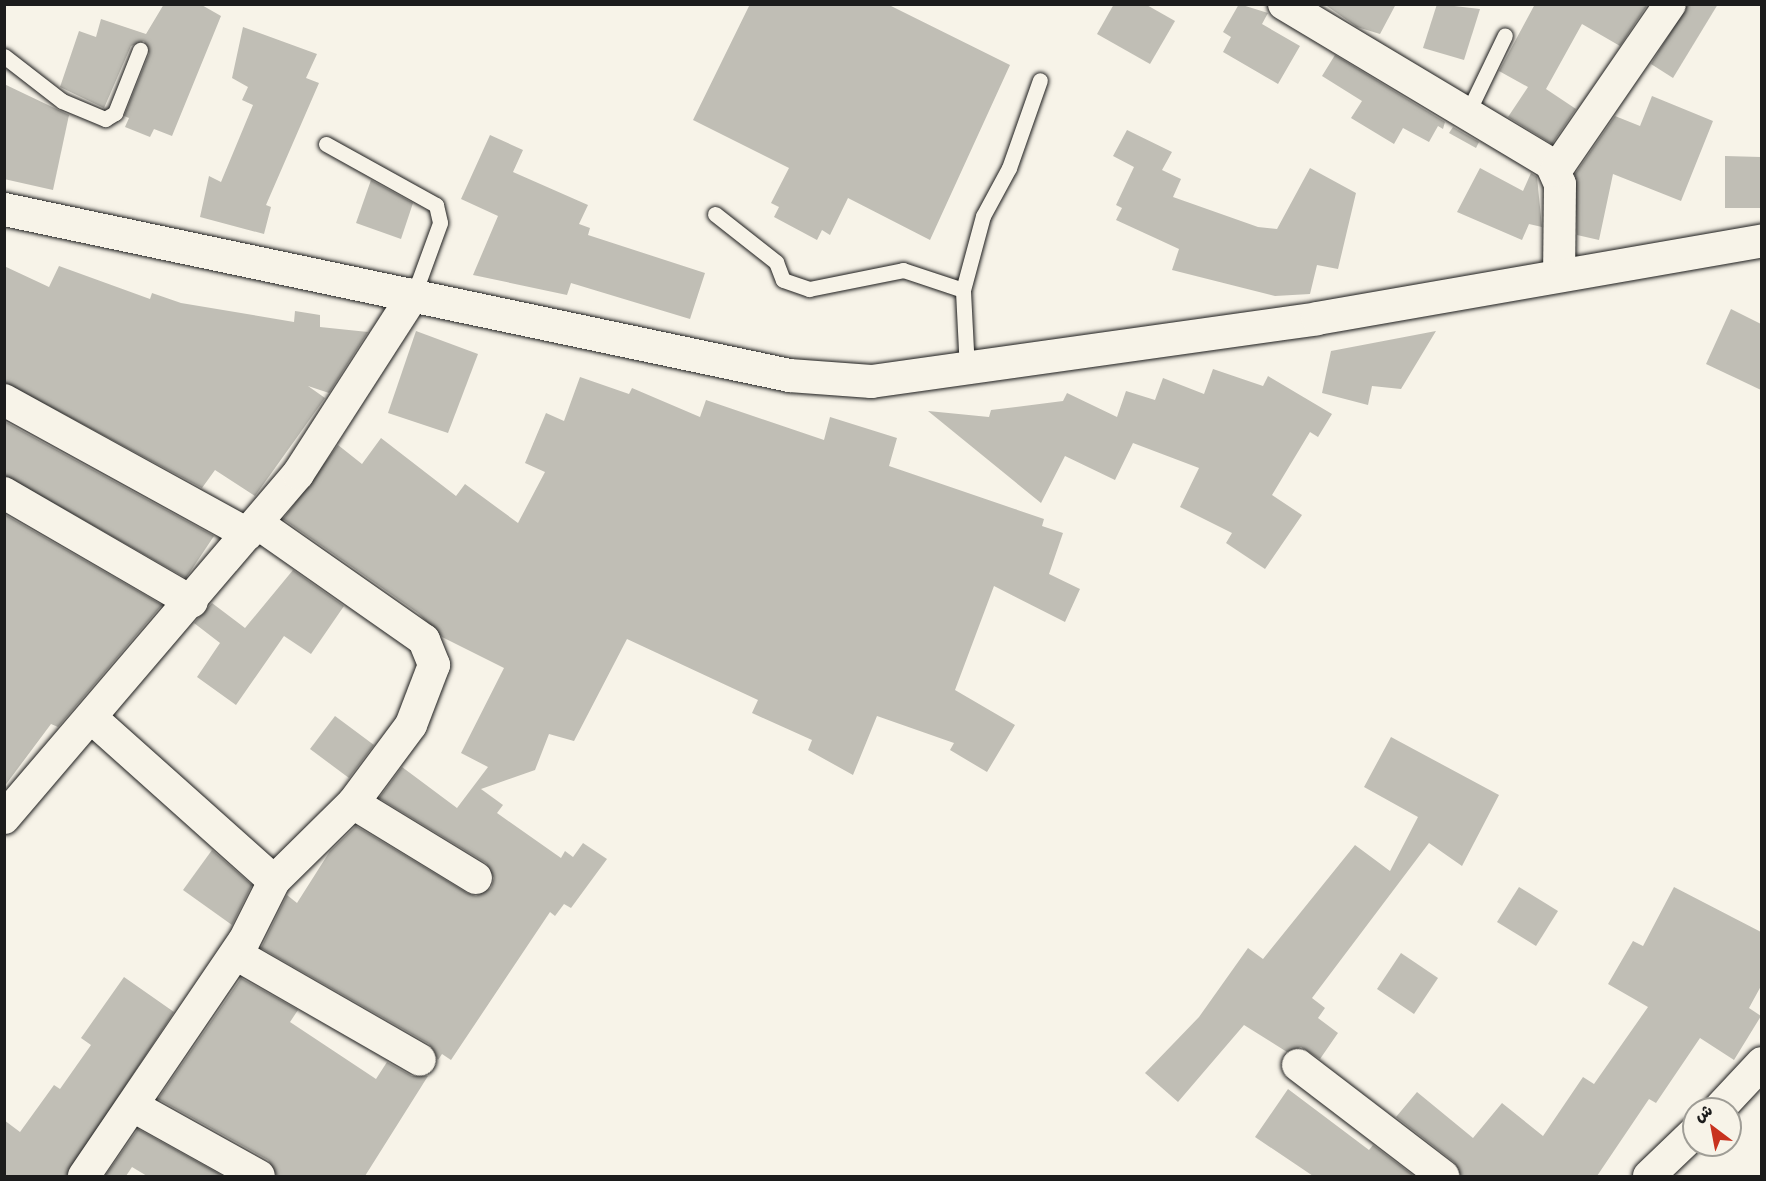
<!DOCTYPE html>
<meta charset="utf-8">
<style>
body{margin:0}
#map{position:relative;width:1766px;height:1181px;overflow:hidden;background:#f7f3e8;font-family:Caveat,"Playpen Sans Arabic",sans-serif}
div>[style]{position:absolute}
[style*='--x']{left:calc(var(--x)*1px);top:calc(var(--y)*1px);width:calc(var(--w)*1px);rotate:calc(var(--a)*1deg)}
.building>*{inset:0;background:#c0beb5}
.roads{filter:drop-shadow(0 0 2px #1c1c1c) drop-shadow(0 0 2px #1c1c1c)}
.lane>*{height:15px;margin:-7.5px;padding:0 7.5px;transform-origin:7.5px;border-radius:7.5px;background:#f7f3e8}
.street>*{height:32px;margin:-16px;padding:0 16px;transform-origin:16px;border-radius:16px;background:#f7f3e8}
.secondary>*{height:33px;margin:-16.5px;padding:0 16.5px;transform-origin:16.5px;border-radius:16.5px;background:#f7f3e8}
span{translate:-50% -50%;white-space:nowrap;text-align:center;line-height:1.15;-webkit-text-stroke:4.5px #f7f3e8;paint-order:stroke}
.frame{position:absolute;inset:0;border:6px solid #1c1c1c;pointer-events:none}
.north{position:absolute;left:1682px;top:1097px;width:60px;height:60px;box-sizing:border-box;background:#f7f3e8;border:2px solid #9f9d96;border-radius:50%;rotate:328deg;font-size:16px;font-weight:700;line-height:24px;text-align:center;color:#1c1c1c}
.north::after{content:'';display:block;margin:auto;width:21px;height:27px;background:#c8321e;clip-path:polygon(50% 0,100% 100%,50% 72%,0 100%)}
</style>
<div id="map">
<div class="building">
<div style="clip-path:polygon(164px 4px,200px 4px,221px 16px,172px 136px,154px 129px,150px 137px,125px 127px,129px 118px,124px 116px,149px 54px,144px 41px,131px 46px,104px 108px,60px 87px,79px 31px,96px 37px,101px 19px,146px 34px)"></div>
<div style="clip-path:polygon(750px 4px,887px 4px,1010px 65px,930px 240px,848px 198px,830px 235px,822px 230px,817px 240px,774px 217px,779px 207px,771px 203px,789px 168px,693px 120px)"></div>
<div style="clip-path:polygon(1114px 4px,1145px 4px,1175px 21px,1150px 64px,1097px 34px)"></div>
<div style="clip-path:polygon(1239px 4px,1268px 13px,1262px 24px,1300px 46px,1278px 84px,1223px 52px,1231px 37px,1223px 32px)"></div>
<div style="clip-path:polygon(1324px 4px,1396px 4px,1380px 34px,1357px 27px)"></div>
<div style="clip-path:polygon(1437px 4px,1480px 9px,1464px 60px,1423px 48px)"></div>
<div style="clip-path:polygon(1535px 4px,1648px 4px,1620px 46px,1582px 24px,1546px 89px,1576px 109px,1552px 144px,1508px 117px,1528px 87px,1499px 71px)"></div>
<div style="clip-path:polygon(1688px 4px,1718px 4px,1673px 78px,1651px 64px)"></div>
<div style="clip-path:polygon(243px 27px,317px 54px,306px 78px,319px 83px,266px 205px,271px 207px,264px 234px,200px 217px,209px 176px,221px 182px,253px 105px,242px 100px,248px 87px,232px 78px)"></div>
<div style="clip-path:polygon(1335px 55px,1445px 122px,1443px 129px,1438px 126px,1429px 142px,1403px 128px,1394px 144px,1351px 118px,1362px 101px,1322px 76px)"></div>
<div style="clip-path:polygon(4px 84px,69px 115px,53px 190px,4px 179px)"></div>
<div style="clip-path:polygon(1652px 96px,1713px 121px,1681px 201px,1613px 174px,1599px 240px,1577px 235px,1575px 174px,1615px 116px,1640px 126px)"></div>
<div style="clip-path:polygon(1453px 127px,1479px 142px,1476px 148px,1449px 133px)"></div>
<div style="clip-path:polygon(1127px 130px,1172px 152px,1162px 170px,1181px 179px,1173px 197px,1258px 227px,1277px 229px,1310px 168px,1356px 193px,1338px 269px,1317px 265px,1310px 294px,1275px 296px,1172px 270px,1179px 249px,1116px 220px,1122px 208px,1116px 205px,1134px 167px,1113px 156px)"></div>
<div style="clip-path:polygon(490px 135px,523px 150px,513px 172px,588px 205px,579px 224px,590px 228px,588px 235px,705px 273px,690px 319px,571px 283px,567px 295px,473px 275px,498px 216px,461px 199px)"></div>
<div style="clip-path:polygon(1725px 156px,1761px 157px,1761px 208px,1725px 208px)"></div>
<div style="clip-path:polygon(1480px 168px,1523px 191px,1531px 173px,1537px 177px,1542px 227px,1529px 224px,1522px 240px,1457px 212px)"></div>
<div style="clip-path:polygon(371px 180px,413px 203px,401px 239px,356px 223px)"></div>
<div style="clip-path:polygon(4px 266px,49px 287px,59px 266px,150px 299px,152px 293px,181px 303px,294px 322px,295px 311px,320px 315px,320px 327px,368px 332px,329px 393px,308px 386px,325px 398px,255px 496px,215px 470px,202px 488px,4px 382px)"></div>
<div style="clip-path:polygon(1731px 309px,1761px 324px,1761px 390px,1706px 364px)"></div>
<div style="clip-path:polygon(416px 331px,478px 354px,448px 433px,388px 413px)"></div>
<div style="clip-path:polygon(1436px 331px,1401px 389px,1372px 386px,1368px 405px,1322px 393px,1331px 351px)"></div>
<div style="clip-path:polygon(1213px 369px,1263px 386px,1268px 376px,1332px 414px,1318px 437px,1310px 432px,1272px 495px,1302px 515px,1265px 569px,1226px 543px,1232px 533px,1180px 507px,1199px 468px,1133px 443px,1115px 480px,1065px 456px,1041px 503px,928px 411px,989px 417px,991px 410px,1063px 401px,1067px 393px,1117px 417px,1126px 391px,1155px 400px,1163px 378px,1204px 394px)"></div>
<div style="clip-path:polygon(580px 377px,629px 394px,632px 388px,700px 417px,706px 400px,824px 440px,830px 417px,897px 438px,889px 466px,1044px 519px,1042px 526px,1063px 533px,1049px 574px,1080px 589px,1065px 622px,994px 586px,955px 690px,1015px 725px,987px 772px,950px 750px,954px 743px,877px 716px,853px 775px,808px 750px,812px 740px,752px 713px,758px 700px,627px 639px,574px 741px,549px 734px,535px 770px,481px 789px,503px 805px,497px 813px,561px 858px,565px 851px,573px 857px,583px 843px,607px 859px,571px 908px,564px 904px,555px 916px,550px 912px,451px 1060px,442px 1054px,438px 1060px,429px 1044px,261px 948px,287px 895px,297px 903px,330px 851px,356px 826px,467px 893px,476px 896px,491px 888px,494px 878px,486px 863px,379px 798px,402px 767px,457px 808px,488px 767px,461px 753px,504px 668px,442px 637px,418px 613px,283px 519px,338px 445px,362px 464px,381px 438px,456px 496px,465px 484px,518px 523px,545px 472px,525px 463px,546px 413px,564px 421px)"></div>
<div style="clip-path:polygon(4px 421px,214px 536px,186px 578px,4px 475px)"></div>
<div style="clip-path:polygon(4px 514px,162px 605px,58px 727px,51px 724px,4px 787px)"></div>
<div style="clip-path:polygon(293px 570px,344px 606px,311px 654px,284px 636px,236px 705px,197px 677px,220px 643px,194px 623px,212px 603px,245px 628px)"></div>
<div style="clip-path:polygon(335px 716px,374px 745px,349px 778px,310px 749px)"></div>
<div style="clip-path:polygon(1391px 737px,1499px 795px,1462px 866px,1429px 843px,1312px 998px,1325px 1008px,1318px 1018px,1338px 1033px,1320px 1059px,1301px 1047px,1287px 1052px,1244px 1025px,1178px 1102px,1145px 1073px,1199px 1017px,1248px 948px,1263px 959px,1355px 845px,1390px 871px,1418px 817px,1364px 787px)"></div>
<div style="clip-path:polygon(212px 850px,252px 885px,232px 925px,183px 890px)"></div>
<div style="clip-path:polygon(1519px 887px,1558px 911px,1536px 946px,1497px 922px)"></div>
<div style="clip-path:polygon(1674px 887px,1761px 932px,1761px 986px,1749px 1008px,1761px 1016px,1734px 1060px,1700px 1038px,1656px 1103px,1649px 1099px,1597px 1176px,1461px 1176px,1454px 1162px,1396px 1117px,1417px 1092px,1473px 1138px,1502px 1103px,1543px 1136px,1583px 1077px,1594px 1084px,1648px 1007px,1608px 984px,1633px 941px,1643px 946px)"></div>
<div style="clip-path:polygon(1401px 953px,1438px 978px,1414px 1014px,1377px 989px)"></div>
<div style="clip-path:polygon(124px 977px,174px 1012px,66px 1176px,4px 1176px,4px 1120px,20px 1132px,54px 1085px,60px 1089px,91px 1045px,81px 1038px)"></div>
<div style="clip-path:polygon(241px 978px,298px 1010px,290px 1022px,376px 1079px,387px 1062px,412px 1076px,428px 1076px,365px 1176px,277px 1176px,268px 1160px,158px 1099px)"></div>
<div style="clip-path:polygon(1288px 1089px,1369px 1150px,1373px 1145px,1414px 1176px,1313px 1176px,1255px 1137px)"></div>
<div style="clip-path:polygon(138px 1129px,223px 1176px,147px 1176px,132px 1167px,126px 1176px,105px 1176px)"></div>
</div>
<div class="roads">
<div class="lane">
<div style="--x:4;--y:56;--w:73;--a:37.8"></div>
<div style="--x:62;--y:101;--w:47;--a:22.7"></div>
<div style="--x:105;--y:119;--w:12;--a:-31"></div>
<div style="--x:115;--y:113;--w:68;--a:-68.4"></div>
<div style="--x:1468;--y:112;--w:85;--a:-64.3"></div>
<div style="--x:326;--y:144;--w:126;--a:29"></div>
<div style="--x:436;--y:205;--w:18;--a:77"></div>
<div style="--x:440;--y:223;--w:76;--a:110.1"></div>
<div style="--x:715;--y:214;--w:78;--a:38.2"></div>
<div style="--x:776;--y:262;--w:19;--a:69"></div>
<div style="--x:783;--y:280;--w:28;--a:19"></div>
<div style="--x:809;--y:289;--w:96;--a:-11.4"></div>
<div style="--x:903;--y:270;--w:63;--a:18.4"></div>
<div style="--x:967;--y:370;--w:80;--a:-92.9"></div>
<div style="--x:963;--y:290;--w:77;--a:-74.9"></div>
<div style="--x:983;--y:216;--w:55;--a:-61.6"></div>
<div style="--x:1009;--y:168;--w:93;--a:-70.6"></div>
</div>
<div class="street">
<div style="--x:1284;--y:4;--w:311;--a:30.9"></div>
<div style="--x:1551;--y:164;--w:22;--a:66"></div>
<div style="--x:1560;--y:184;--w:92;--a:90.6"></div>
<div style="--x:1556;--y:170;--w:201;--a:-55.5"></div>
<div style="--x:4;--y:400;--w:278;--a:28.8"></div>
<div style="--x:4;--y:493;--w:217;--a:30.1"></div>
<div style="--x:257;--y:523;--w:204;--a:35"></div>
<div style="--x:424;--y:640;--w:27;--a:68"></div>
<div style="--x:434;--y:665;--w:64;--a:111"></div>
<div style="--x:411;--y:725;--w:97;--a:126.6"></div>
<div style="--x:353;--y:803;--w:111;--a:135.4"></div>
<div style="--x:353;--y:803;--w:144;--a:31.4"></div>
<div style="--x:4;--y:818;--w:453;--a:-49.5"></div>
<div style="--x:298;--y:474;--w:214;--a:-57.2"></div>
<div style="--x:236;--y:954;--w:212;--a:29.9"></div>
<div style="--x:1298;--y:1065;--w:183;--a:37.4"></div>
<div style="--x:133;--y:1106;--w:144;--a:29.1"></div>
<div style="--x:1719;--y:1109;--w:63;--a:-46.9"></div>
<div style="--x:84;--y:1176;--w:284;--a:-55.8"></div>
<div style="--x:244;--y:941;--w:67;--a:-63.4"></div>
<div style="--x:274;--y:881;--w:244;--a:-138.2"></div>
<div style="--x:1649;--y:1176;--w:62;--a:-43.7"></div>
</div>
<div class="secondary">
<div style="--x:4;--y:209;--w:802;--a:11.94"></div>
<div style="--x:789;--y:375;--w:82;--a:4.2"></div>
<div style="--x:871;--y:381;--w:450;--a:-8"></div>
<div style="--x:1317;--y:318;--w:452;--a:-9.9"></div>
</div>
</div>
<div class="frame"></div>
<div class="north">ش</div>
</div>
